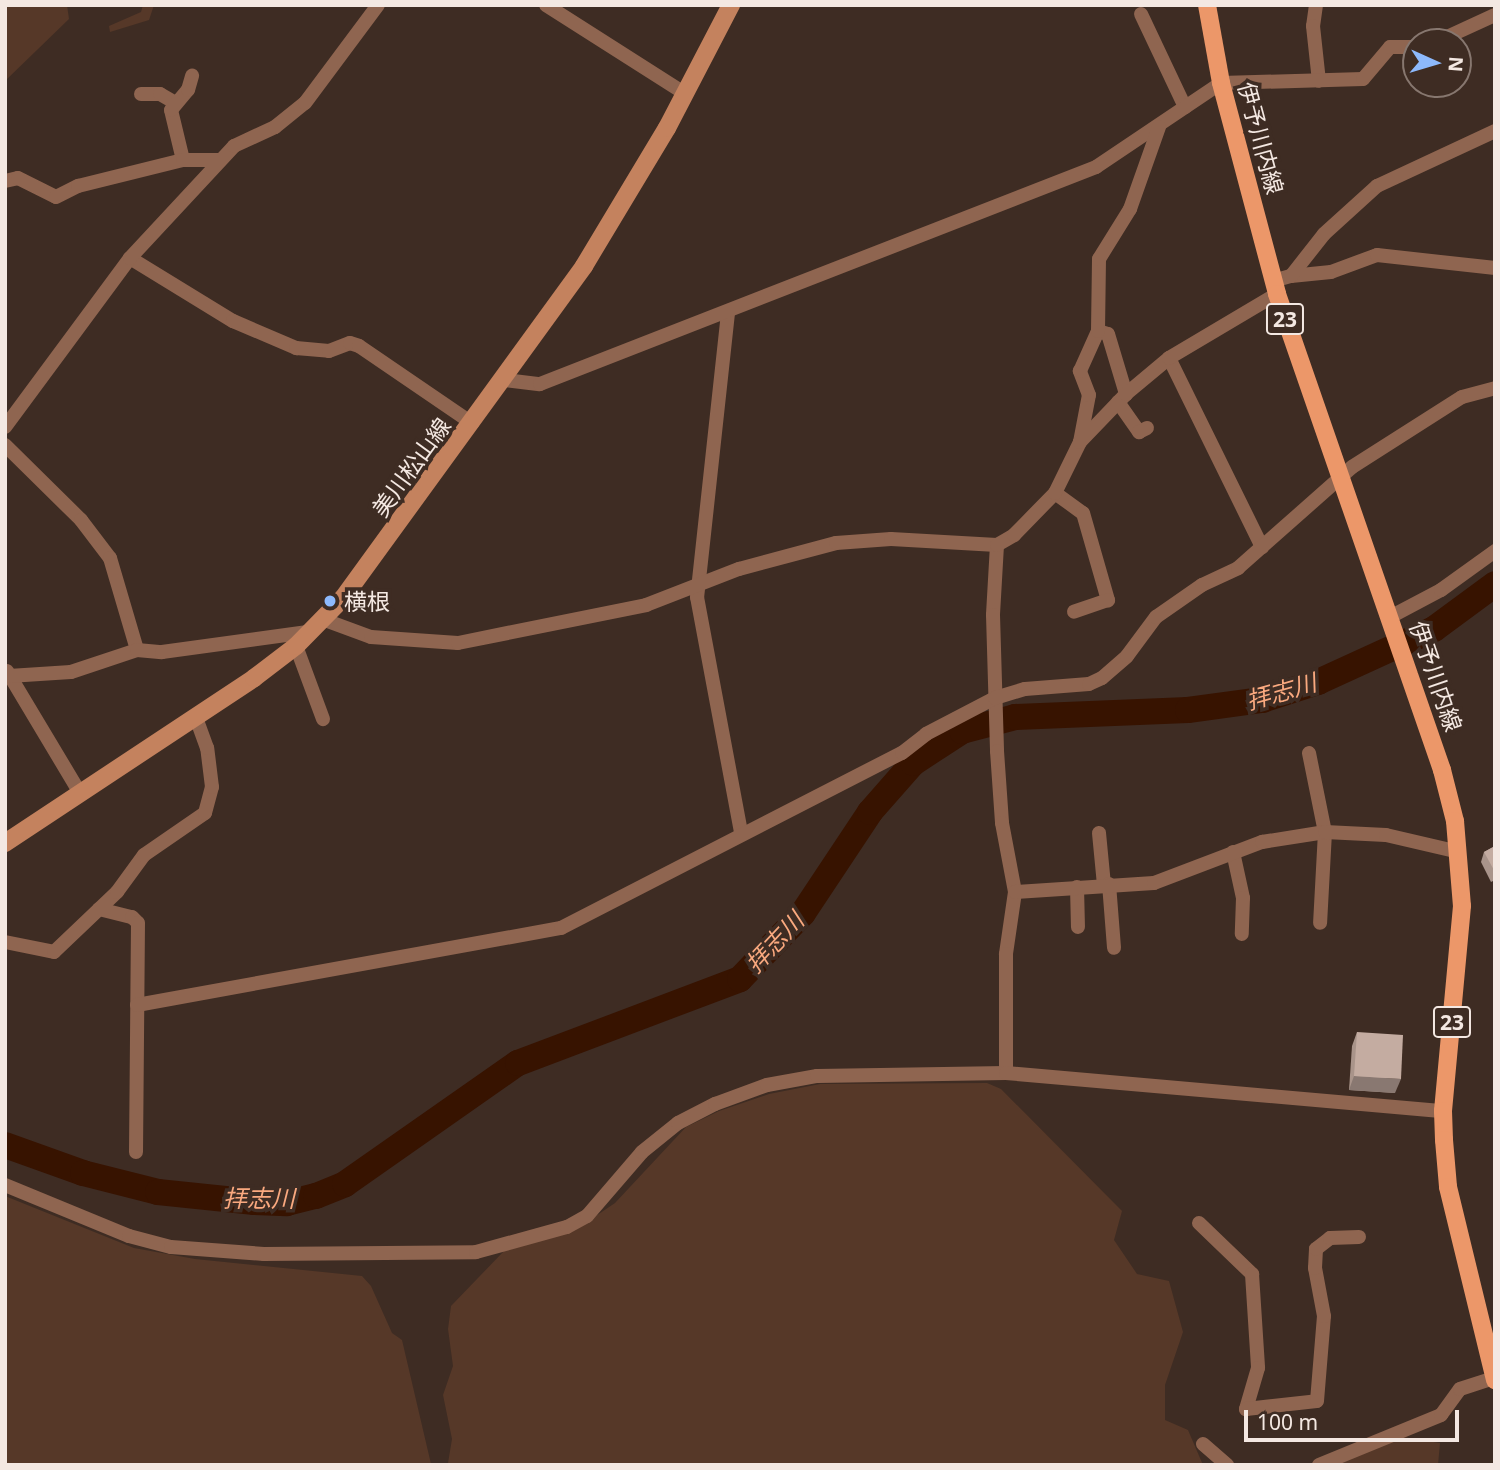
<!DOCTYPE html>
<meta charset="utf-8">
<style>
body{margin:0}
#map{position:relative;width:1500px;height:1470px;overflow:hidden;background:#3e2c23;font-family:"Noto Sans","Noto Sans JP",sans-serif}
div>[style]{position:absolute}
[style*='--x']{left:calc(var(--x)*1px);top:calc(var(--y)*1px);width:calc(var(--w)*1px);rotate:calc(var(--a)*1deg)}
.green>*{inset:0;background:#563828}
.river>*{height:26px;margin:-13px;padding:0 13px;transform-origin:13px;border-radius:13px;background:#371300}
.street>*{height:14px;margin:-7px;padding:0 7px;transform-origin:7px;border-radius:7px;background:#8f6550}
.secondary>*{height:18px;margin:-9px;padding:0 9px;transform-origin:9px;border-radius:9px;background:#c4825e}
.primary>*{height:18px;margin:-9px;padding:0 9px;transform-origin:9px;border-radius:9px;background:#ec9769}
.wall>*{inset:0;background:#a9948a}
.shaded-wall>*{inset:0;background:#897871}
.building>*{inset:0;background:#c4aca1}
.dots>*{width:19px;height:19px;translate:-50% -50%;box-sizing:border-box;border:4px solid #3e2c23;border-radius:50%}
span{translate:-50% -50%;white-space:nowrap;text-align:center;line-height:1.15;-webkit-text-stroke:7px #3e2c23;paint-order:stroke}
.shield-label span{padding:2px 5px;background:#3e2c23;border:2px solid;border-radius:5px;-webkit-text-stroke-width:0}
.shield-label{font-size:21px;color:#f4e8e2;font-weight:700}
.street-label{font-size:23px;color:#f4e8e2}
.poi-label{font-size:23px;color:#f4e8e2}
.left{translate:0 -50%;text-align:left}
.water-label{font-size:24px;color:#faa97f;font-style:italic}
.frame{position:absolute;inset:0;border:7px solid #f4e8e2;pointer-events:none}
.north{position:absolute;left:1402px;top:28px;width:70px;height:70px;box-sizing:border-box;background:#3e2c23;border:2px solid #87776f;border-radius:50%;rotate:94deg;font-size:19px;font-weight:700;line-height:28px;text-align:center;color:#f4e8e2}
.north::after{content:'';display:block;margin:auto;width:24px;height:32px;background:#8db9fc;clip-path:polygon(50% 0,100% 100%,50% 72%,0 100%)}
.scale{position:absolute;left:1244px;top:1410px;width:215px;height:32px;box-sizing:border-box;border:4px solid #f4e8e2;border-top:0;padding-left:9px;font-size:21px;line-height:24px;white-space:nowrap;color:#f4e8e2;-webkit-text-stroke:5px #3e2c23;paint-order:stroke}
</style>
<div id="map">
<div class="green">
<div style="clip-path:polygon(5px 5px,67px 5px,69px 19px,5px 81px)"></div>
<div style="clip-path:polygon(143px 5px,154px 5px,149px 20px,110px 32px,109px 26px,141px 12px)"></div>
<div style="clip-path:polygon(987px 1083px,1001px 1089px,1122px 1211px,1114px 1240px,1137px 1274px,1169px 1281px,1183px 1332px,1165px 1385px,1165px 1420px,1188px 1430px,1203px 1465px,5px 1465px,5px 1196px,134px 1248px,195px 1259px,362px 1276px,371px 1286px,392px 1333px,402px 1340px,431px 1464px,448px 1463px,452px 1439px,443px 1395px,453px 1366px,448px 1329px,451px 1306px,504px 1251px,581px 1226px,615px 1203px,686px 1127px,719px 1111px,769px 1094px,820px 1084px)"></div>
<div style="clip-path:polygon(1403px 1437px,1440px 1443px,1438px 1465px,1332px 1465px)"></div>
</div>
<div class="river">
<div style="--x:5;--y:1145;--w:83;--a:19.7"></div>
<div style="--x:83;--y:1173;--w:77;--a:14.2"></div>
<div style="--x:158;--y:1192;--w:97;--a:5.9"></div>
<div style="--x:254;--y:1202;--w:33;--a:2"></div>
<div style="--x:287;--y:1203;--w:30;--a:-14"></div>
<div style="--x:316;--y:1196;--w:31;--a:-22"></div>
<div style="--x:345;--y:1184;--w:211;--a:-35"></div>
<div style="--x:518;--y:1063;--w:237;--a:-20.7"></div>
<div style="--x:740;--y:979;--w:91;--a:-46.3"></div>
<div style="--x:803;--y:913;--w:121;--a:-56.4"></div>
<div style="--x:870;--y:812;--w:65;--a:-48.7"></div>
<div style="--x:913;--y:763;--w:59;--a:-33.1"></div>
<div style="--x:962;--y:731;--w:55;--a:-14.8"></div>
<div style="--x:1015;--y:717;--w:173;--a:-2.3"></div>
<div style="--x:1188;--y:710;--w:75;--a:-7.7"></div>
<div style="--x:1262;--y:700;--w:59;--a:-17.8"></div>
<div style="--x:1318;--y:682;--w:128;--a:-24.6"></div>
<div style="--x:1434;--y:629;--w:76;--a:-36.4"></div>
</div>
<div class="street">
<div style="--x:546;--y:5;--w:164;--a:32.5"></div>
<div style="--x:1316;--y:5;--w:21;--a:98"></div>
<div style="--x:1313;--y:26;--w:55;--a:83.8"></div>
<div style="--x:1141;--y:14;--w:103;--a:64.7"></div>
<div style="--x:1436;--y:42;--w:65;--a:-24.6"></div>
<div style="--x:141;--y:94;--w:19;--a:0"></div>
<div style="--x:160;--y:94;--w:16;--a:30"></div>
<div style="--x:183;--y:160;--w:51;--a:-103.5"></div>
<div style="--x:171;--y:110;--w:26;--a:-50"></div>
<div style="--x:188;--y:90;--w:15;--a:-74"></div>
<div style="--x:5;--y:181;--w:13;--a:-13"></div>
<div style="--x:18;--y:178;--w:42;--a:26.6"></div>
<div style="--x:56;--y:197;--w:25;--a:-27"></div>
<div style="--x:78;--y:186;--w:108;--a:-13.9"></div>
<div style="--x:183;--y:160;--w:36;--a:0"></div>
<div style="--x:130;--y:258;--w:121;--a:31.5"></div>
<div style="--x:233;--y:321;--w:69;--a:23.2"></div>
<div style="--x:296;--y:348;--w:33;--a:5"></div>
<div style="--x:329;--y:351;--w:22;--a:-21"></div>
<div style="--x:350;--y:343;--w:9;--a:18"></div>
<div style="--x:359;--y:346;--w:137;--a:34.3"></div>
<div style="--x:1291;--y:276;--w:40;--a:-5.7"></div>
<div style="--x:1331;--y:272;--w:49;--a:-20.3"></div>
<div style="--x:1377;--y:255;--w:119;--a:6.3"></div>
<div style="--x:1273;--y:281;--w:19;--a:-16"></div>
<div style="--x:1291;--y:276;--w:53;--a:-51.8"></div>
<div style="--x:1324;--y:234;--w:72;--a:-42.2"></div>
<div style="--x:1377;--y:186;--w:130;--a:-25"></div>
<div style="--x:728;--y:313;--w:286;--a:96.2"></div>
<div style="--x:697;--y:597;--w:239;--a:79.4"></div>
<div style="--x:1098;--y:331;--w:10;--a:17"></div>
<div style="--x:1108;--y:334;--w:63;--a:73.3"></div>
<div style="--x:1169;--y:358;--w:211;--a:63.8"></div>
<div style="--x:505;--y:380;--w:35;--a:7"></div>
<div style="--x:540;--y:384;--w:597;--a:-21.32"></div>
<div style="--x:1096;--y:167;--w:151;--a:-33.9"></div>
<div style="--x:1221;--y:83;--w:142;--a:-1.6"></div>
<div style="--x:1363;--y:79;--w:42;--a:-49.8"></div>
<div style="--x:1390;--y:47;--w:26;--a:0"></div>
<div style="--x:1118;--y:402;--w:37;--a:55"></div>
<div style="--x:1139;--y:432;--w:9;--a:-27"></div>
<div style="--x:5;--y:427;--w:210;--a:-53.5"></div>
<div style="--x:130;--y:258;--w:153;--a:-47.1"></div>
<div style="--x:234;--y:146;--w:45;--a:-24.9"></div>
<div style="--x:275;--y:127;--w:38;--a:-39"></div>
<div style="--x:305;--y:103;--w:122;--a:-53.3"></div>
<div style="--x:1080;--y:442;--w:48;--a:-79.2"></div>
<div style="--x:1089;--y:395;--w:26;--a:-111"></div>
<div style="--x:1080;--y:371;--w:44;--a:-65.8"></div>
<div style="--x:1098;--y:331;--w:72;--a:-89.2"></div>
<div style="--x:1099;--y:259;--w:59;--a:-58.2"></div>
<div style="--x:1130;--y:209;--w:87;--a:-70.5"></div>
<div style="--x:5;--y:445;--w:107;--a:44.6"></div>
<div style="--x:81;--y:520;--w:48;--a:52.7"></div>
<div style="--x:110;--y:558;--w:96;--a:73.6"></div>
<div style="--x:1055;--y:493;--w:34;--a:36"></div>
<div style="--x:1083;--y:513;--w:91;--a:74"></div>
<div style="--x:1108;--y:600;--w:36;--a:161"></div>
<div style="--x:997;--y:545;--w:70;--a:93.3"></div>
<div style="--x:993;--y:615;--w:136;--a:88.3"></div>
<div style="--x:997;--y:751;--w:72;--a:86"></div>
<div style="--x:1002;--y:823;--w:70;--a:79.3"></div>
<div style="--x:1015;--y:892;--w:63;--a:98.3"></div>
<div style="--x:1006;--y:954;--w:119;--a:90"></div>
<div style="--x:1390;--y:617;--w:58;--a:-27.9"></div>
<div style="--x:1441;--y:590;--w:67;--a:-35.8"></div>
<div style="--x:322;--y:619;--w:52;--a:20.2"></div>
<div style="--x:371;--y:637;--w:87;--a:3.9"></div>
<div style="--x:458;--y:643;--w:192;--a:-11.4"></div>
<div style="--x:646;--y:605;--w:100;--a:-21.2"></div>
<div style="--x:739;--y:569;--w:100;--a:-15"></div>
<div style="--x:836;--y:543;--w:55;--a:-4.2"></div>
<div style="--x:891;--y:539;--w:106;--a:3.2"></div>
<div style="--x:997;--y:545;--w:20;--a:-30"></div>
<div style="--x:1014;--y:535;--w:59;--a:-45.7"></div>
<div style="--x:1055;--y:493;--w:57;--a:-63.9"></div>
<div style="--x:1080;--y:442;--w:66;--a:-46.2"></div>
<div style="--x:1126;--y:394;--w:56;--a:-39.9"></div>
<div style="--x:1169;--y:358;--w:126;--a:-30.7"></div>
<div style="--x:296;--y:646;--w:78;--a:69.7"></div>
<div style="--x:7;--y:671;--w:142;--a:59.1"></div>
<div style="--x:9;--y:676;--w:62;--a:-3.7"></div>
<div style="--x:71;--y:672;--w:70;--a:-18.4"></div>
<div style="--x:137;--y:650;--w:25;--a:5"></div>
<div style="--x:162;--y:652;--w:147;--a:-7.8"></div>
<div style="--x:1309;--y:753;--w:81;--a:78.6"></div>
<div style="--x:1325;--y:832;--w:91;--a:93.1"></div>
<div style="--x:1099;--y:833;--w:52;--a:84.5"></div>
<div style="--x:1233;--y:852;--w:47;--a:77.7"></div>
<div style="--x:1243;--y:898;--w:36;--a:92"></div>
<div style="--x:1109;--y:884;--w:64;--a:85.5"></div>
<div style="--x:1077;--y:887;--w:40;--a:88.6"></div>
<div style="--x:1015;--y:892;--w:139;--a:-3.7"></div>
<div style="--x:1154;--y:883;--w:116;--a:-20.8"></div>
<div style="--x:1262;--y:842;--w:64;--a:-9"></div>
<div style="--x:1325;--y:832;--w:61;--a:2.8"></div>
<div style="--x:1386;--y:835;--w:75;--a:13.1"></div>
<div style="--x:99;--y:909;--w:34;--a:14"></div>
<div style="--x:132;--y:917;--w:8;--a:45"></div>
<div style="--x:138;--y:923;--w:229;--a:90.5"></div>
<div style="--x:5;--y:942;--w:50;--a:11.5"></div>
<div style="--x:54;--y:952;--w:87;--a:-43.6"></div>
<div style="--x:117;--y:892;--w:46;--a:-53.9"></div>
<div style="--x:144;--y:855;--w:74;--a:-34.5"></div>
<div style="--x:205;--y:813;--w:27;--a:-75"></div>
<div style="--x:212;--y:787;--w:39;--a:-97"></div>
<div style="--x:207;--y:748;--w:32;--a:-110"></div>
<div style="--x:137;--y:1005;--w:431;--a:-10.3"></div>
<div style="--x:561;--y:928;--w:383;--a:-27.2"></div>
<div style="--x:902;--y:753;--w:31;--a:-38"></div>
<div style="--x:926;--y:734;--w:78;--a:-27.6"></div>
<div style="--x:995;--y:698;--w:31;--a:-17"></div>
<div style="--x:1025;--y:689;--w:64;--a:-4.5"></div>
<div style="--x:1089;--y:684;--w:14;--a:-25"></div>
<div style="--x:1102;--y:678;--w:33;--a:-41"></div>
<div style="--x:1127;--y:656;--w:49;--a:-53.4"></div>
<div style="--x:1156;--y:617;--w:56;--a:-34.8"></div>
<div style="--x:1202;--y:585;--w:40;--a:-25"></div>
<div style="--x:1238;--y:568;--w:152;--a:-41.5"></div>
<div style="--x:1352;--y:467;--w:130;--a:-32.5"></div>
<div style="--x:1462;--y:397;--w:34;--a:-15"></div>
<div style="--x:5;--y:1185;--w:134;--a:22.4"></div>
<div style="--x:129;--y:1236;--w:43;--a:14.7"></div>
<div style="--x:171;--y:1247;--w:93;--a:4.3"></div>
<div style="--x:264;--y:1254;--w:212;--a:-0.5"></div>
<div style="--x:476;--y:1252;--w:94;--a:-15.4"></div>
<div style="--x:567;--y:1227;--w:23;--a:-29"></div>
<div style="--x:587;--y:1216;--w:84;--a:-49.3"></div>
<div style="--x:642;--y:1152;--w:46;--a:-38.9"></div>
<div style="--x:678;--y:1123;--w:42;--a:-27.2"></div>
<div style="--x:715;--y:1104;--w:55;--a:-20.1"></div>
<div style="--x:767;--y:1085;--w:51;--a:-10.2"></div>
<div style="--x:817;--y:1076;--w:189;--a:-0.9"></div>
<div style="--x:1006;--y:1073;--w:439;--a:5"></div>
<div style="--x:1199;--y:1223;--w:74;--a:43.9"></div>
<div style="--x:1252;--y:1274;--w:94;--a:86.3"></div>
<div style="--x:1258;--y:1368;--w:43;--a:106.3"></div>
<div style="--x:1246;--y:1409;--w:71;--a:-6.4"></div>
<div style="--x:1317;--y:1401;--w:85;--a:-85.3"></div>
<div style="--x:1324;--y:1316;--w:49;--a:-100.6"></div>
<div style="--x:1315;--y:1268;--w:19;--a:-87"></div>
<div style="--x:1316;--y:1249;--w:18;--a:-38"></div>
<div style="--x:1330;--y:1238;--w:29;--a:-2"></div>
<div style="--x:1203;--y:1444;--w:32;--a:41"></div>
<div style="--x:1319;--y:1465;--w:132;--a:-22.3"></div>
<div style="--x:1441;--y:1415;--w:32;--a:-54"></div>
<div style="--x:1460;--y:1389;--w:36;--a:-18"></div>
</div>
<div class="secondary">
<div style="--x:5;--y:843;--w:299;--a:-33.5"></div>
<div style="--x:254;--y:678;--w:53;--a:-37.3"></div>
<div style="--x:296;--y:646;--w:67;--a:-45.6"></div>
<div style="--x:343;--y:598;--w:410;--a:-54"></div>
<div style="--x:584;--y:266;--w:161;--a:-59"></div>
<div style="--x:667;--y:128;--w:139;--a:-62.5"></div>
</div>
<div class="primary">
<div style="--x:1207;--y:5;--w:79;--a:79.8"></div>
<div style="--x:1221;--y:83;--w:218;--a:75.1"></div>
<div style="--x:1277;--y:294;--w:504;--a:70.88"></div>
<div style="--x:1442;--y:770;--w:53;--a:75.7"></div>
<div style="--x:1455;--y:821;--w:85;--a:85.3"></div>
<div style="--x:1462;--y:906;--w:206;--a:95.3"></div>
<div style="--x:1443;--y:1111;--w:29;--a:88"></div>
<div style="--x:1444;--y:1140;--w:47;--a:85.1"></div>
<div style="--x:1448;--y:1187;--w:199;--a:76.3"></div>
</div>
<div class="wall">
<div style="clip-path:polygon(1495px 846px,1495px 880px,1491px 882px,1481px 862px,1484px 852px)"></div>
<div style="clip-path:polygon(1357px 1032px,1395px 1093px,1349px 1090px,1352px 1046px)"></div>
</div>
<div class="shaded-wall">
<div style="clip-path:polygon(1354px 1076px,1401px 1079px,1395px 1093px,1349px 1090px)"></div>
</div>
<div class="building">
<div style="clip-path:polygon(1495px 846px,1495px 872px,1484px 852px)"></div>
<div style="clip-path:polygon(1357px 1032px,1403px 1035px,1401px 1079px,1354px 1076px)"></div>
</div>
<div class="dots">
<div style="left:330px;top:601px;background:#8db9fc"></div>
</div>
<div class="shield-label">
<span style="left:1285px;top:319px">23</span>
<span style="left:1452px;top:1022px">23</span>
</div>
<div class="street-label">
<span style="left:1261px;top:138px;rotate:75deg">伊予川内線</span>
<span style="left:411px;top:467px;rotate:-54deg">美川松山線</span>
<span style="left:1436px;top:676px;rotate:71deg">伊予川内線</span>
</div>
<div class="poi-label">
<span class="left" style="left:344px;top:601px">横根</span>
</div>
<div class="water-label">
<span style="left:1281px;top:691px;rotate:-16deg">拝志川</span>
<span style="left:774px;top:942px;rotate:-47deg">拝志川</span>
<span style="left:259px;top:1198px">拝志川</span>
</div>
<div class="frame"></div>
<div class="north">N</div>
<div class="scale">100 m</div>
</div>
